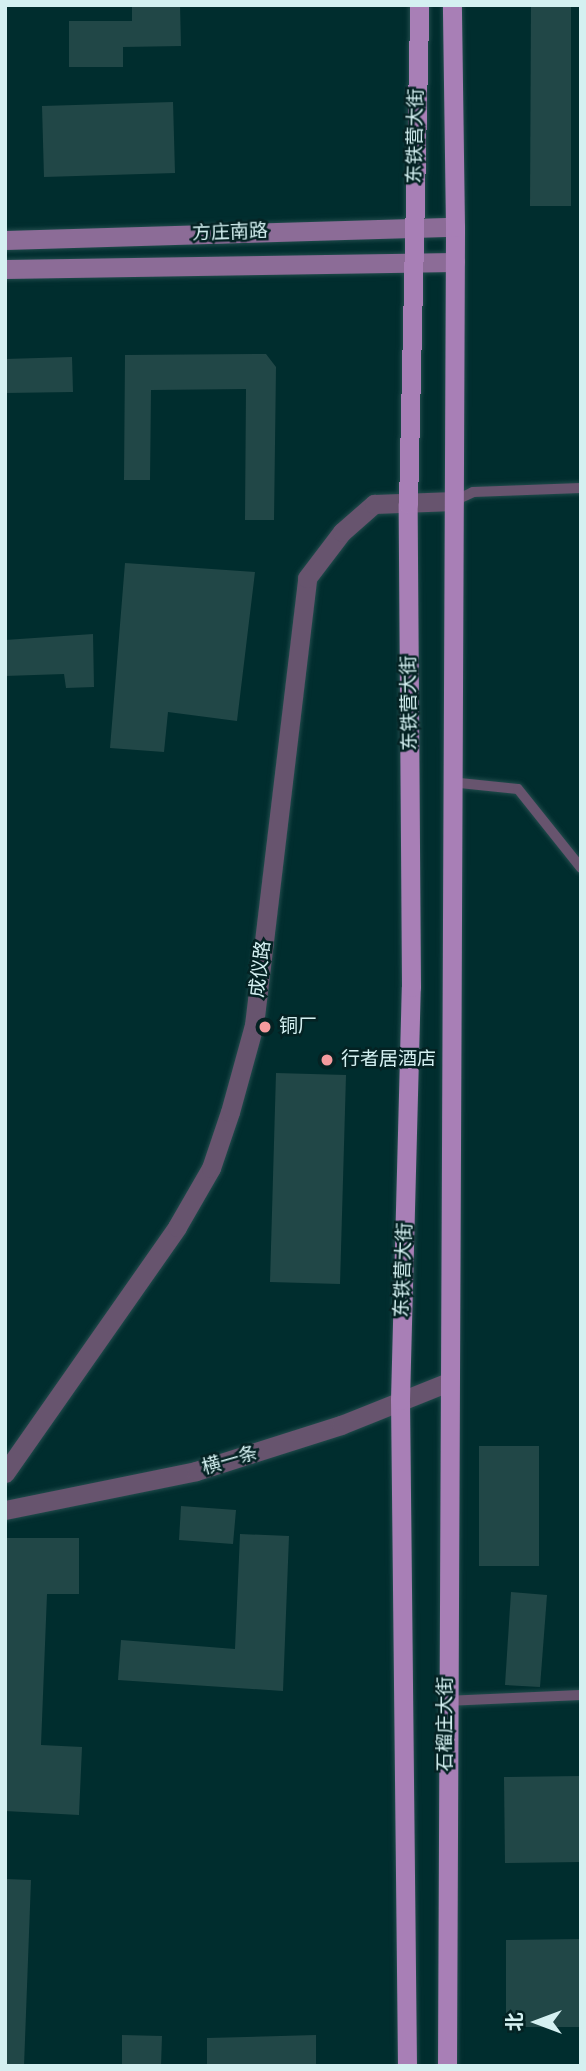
<!DOCTYPE html>
<meta charset="utf-8">
<style>
body{margin:0}
#map{position:relative;width:586px;height:2071px;overflow:hidden;background:#002d2e;font-family:"Source Sans 3","Noto Sans SC",sans-serif}
div>[style]{position:absolute}
[style*='--x']{left:calc(var(--x)*1px);top:calc(var(--y)*1px);width:calc(var(--w)*1px);rotate:calc(var(--a)*1deg)}
.building>*{inset:0;background:#214747}
.roads{filter:drop-shadow(0 0 2px #224c4d) drop-shadow(0 0 2px #224c4d)}
.service>*{height:10px;margin:-5px;padding:0 5px;transform-origin:5px;border-radius:5px;background:#67546e}
.tertiary>*{height:19px;margin:-9.5px;padding:0 9.5px;transform-origin:9.5px;border-radius:9.5px;background:#67546e}
.secondary>*{height:19px;margin:-9.5px;padding:0 9.5px;transform-origin:9.5px;border-radius:9.5px;background:#8c6c97}
.primary>*{height:19px;margin:-9.5px;padding:0 9.5px;transform-origin:9.5px;border-radius:9.5px;background:#a87fb6}
.dots>*{width:19px;height:19px;translate:-50% -50%;box-sizing:border-box;border:4px solid #042223;border-radius:50%}
span{translate:-50% -50%;white-space:nowrap;text-align:center;line-height:1.15;-webkit-text-stroke:5px #042223;paint-order:stroke}
.street-label{font-size:19px;color:#d4f0f1}
.poi-label{font-size:19px;color:#d4f0f1}
.left{translate:0 -50%;text-align:left}
.frame{position:absolute;inset:0;border:7px solid #d4f0f1;pointer-events:none}
.north{position:absolute;left:502px;top:1987px;width:70px;height:70px;-webkit-text-stroke:5px #042223;paint-order:stroke;rotate:270deg;font-size:19px;font-weight:700;line-height:28px;text-align:center;color:#d4f0f1}
.north::after{content:'';display:block;margin:auto;width:24px;height:32px;background:#d4f0f1;clip-path:polygon(50% 0,100% 100%,50% 72%,0 100%)}
</style>
<div id="map">
<div class="building">
<div style="clip-path:polygon(132px 5px,180px 5px,181px 46px,123px 47px,123px 67px,69px 67px,69px 21px,132px 21px)"></div>
<div style="clip-path:polygon(531px 5px,571px 5px,571px 206px,530px 206px)"></div>
<div style="clip-path:polygon(173px 102px,175px 173px,44px 177px,42px 106px)"></div>
<div style="clip-path:polygon(266px 354px,276px 367px,274px 520px,245px 520px,246px 389px,151px 390px,150px 480px,124px 480px,125px 355px)"></div>
<div style="clip-path:polygon(72px 357px,73px 392px,5px 393px,5px 359px)"></div>
<div style="clip-path:polygon(125px 563px,255px 572px,237px 721px,168px 712px,164px 752px,110px 748px)"></div>
<div style="clip-path:polygon(93px 634px,94px 687px,66px 688px,64px 674px,5px 676px,5px 640px)"></div>
<div style="clip-path:polygon(276px 1073px,346px 1075px,340px 1284px,270px 1282px)"></div>
<div style="clip-path:polygon(479px 1446px,539px 1446px,539px 1566px,479px 1566px)"></div>
<div style="clip-path:polygon(181px 1506px,236px 1510px,233px 1544px,179px 1540px)"></div>
<div style="clip-path:polygon(240px 1534px,289px 1536px,283px 1691px,118px 1680px,121px 1640px,235px 1649px)"></div>
<div style="clip-path:polygon(5px 1538px,79px 1538px,79px 1594px,47px 1594px,41px 1745px,82px 1747px,79px 1815px,5px 1811px)"></div>
<div style="clip-path:polygon(511px 1592px,547px 1595px,540px 1687px,505px 1685px)"></div>
<div style="clip-path:polygon(581px 1776px,581px 1862px,505px 1863px,504px 1777px)"></div>
<div style="clip-path:polygon(5px 1879px,31px 1880px,24px 2066px,5px 2066px)"></div>
<div style="clip-path:polygon(581px 1939px,581px 2027px,506px 2027px,506px 1940px)"></div>
<div style="clip-path:polygon(122px 2035px,162px 2036px,161px 2066px,122px 2066px)"></div>
<div style="clip-path:polygon(316px 2035px,316px 2066px,207px 2066px,207px 2038px)"></div>
</div>
<div class="roads">
<div class="service">
<div style="--x:454;--y:501;--w:21;--a:-25"></div>
<div style="--x:473;--y:492;--w:108;--a:-2.1"></div>
<div style="--x:450;--y:782;--w:68;--a:5.9"></div>
<div style="--x:518;--y:789;--w:101;--a:51.4"></div>
<div style="--x:445;--y:1701;--w:136;--a:-2.5"></div>
</div>
<div class="tertiary">
<div style="--x:5;--y:1473;--w:300;--a:-55"></div>
<div style="--x:177;--y:1227;--w:68;--a:-60"></div>
<div style="--x:211;--y:1168;--w:59;--a:-71.3"></div>
<div style="--x:230;--y:1112;--w:90;--a:-74.6"></div>
<div style="--x:254;--y:1025;--w:450;--a:-83.2"></div>
<div style="--x:307;--y:578;--w:58;--a:-52.7"></div>
<div style="--x:342;--y:532;--w:43;--a:-41.2"></div>
<div style="--x:374;--y:504;--w:80;--a:-2.1"></div>
<div style="--x:5;--y:1510;--w:195;--a:-11.5"></div>
<div style="--x:196;--y:1471;--w:152;--a:-17.6"></div>
<div style="--x:341;--y:1425;--w:113;--a:-21.8"></div>
</div>
<div class="secondary">
<div style="--x:5;--y:240;--w:450;--a:-1.7"></div>
<div style="--x:5;--y:269;--w:450;--a:-0.9"></div>
</div>
<div class="primary">
<div style="--x:407;--y:2066;--w:666;--a:-90.6"></div>
<div style="--x:400;--y:1400;--w:413;--a:-88.5"></div>
<div style="--x:411;--y:987;--w:483;--a:-90.4"></div>
<div style="--x:408;--y:504;--w:499;--a:-88.7"></div>
<div style="--x:447;--y:2066;--w:1839;--a:-89.75"></div>
<div style="--x:455;--y:227;--w:222;--a:-90.8"></div>
</div>
</div>
<div class="dots">
<div style="left:265px;top:1027px;background:#f59b9e"></div>
<div style="left:327px;top:1060px;background:#f59b9e"></div>
</div>
<div class="street-label">
<span style="left:416px;top:136px;rotate:-89deg">东铁营大街</span>
<span style="left:230px;top:233px;rotate:-2deg">方庄南路</span>
<span style="left:410px;top:703px;rotate:-91deg">东铁营大街</span>
<span style="left:261px;top:969px;rotate:-83deg">成仪路</span>
<span style="left:404px;top:1270px;rotate:-88deg">东铁营大街</span>
<span style="left:230px;top:1461px;rotate:-16deg">横一条</span>
<span style="left:446px;top:1724px;rotate:-90deg">石榴庄大街</span>
</div>
<div class="poi-label">
<span class="left" style="left:279px;top:1027px">铜厂</span>
<span class="left" style="left:341px;top:1060px">行者居酒店</span>
</div>
<div class="frame"></div>
<div class="north">北</div>
</div>
